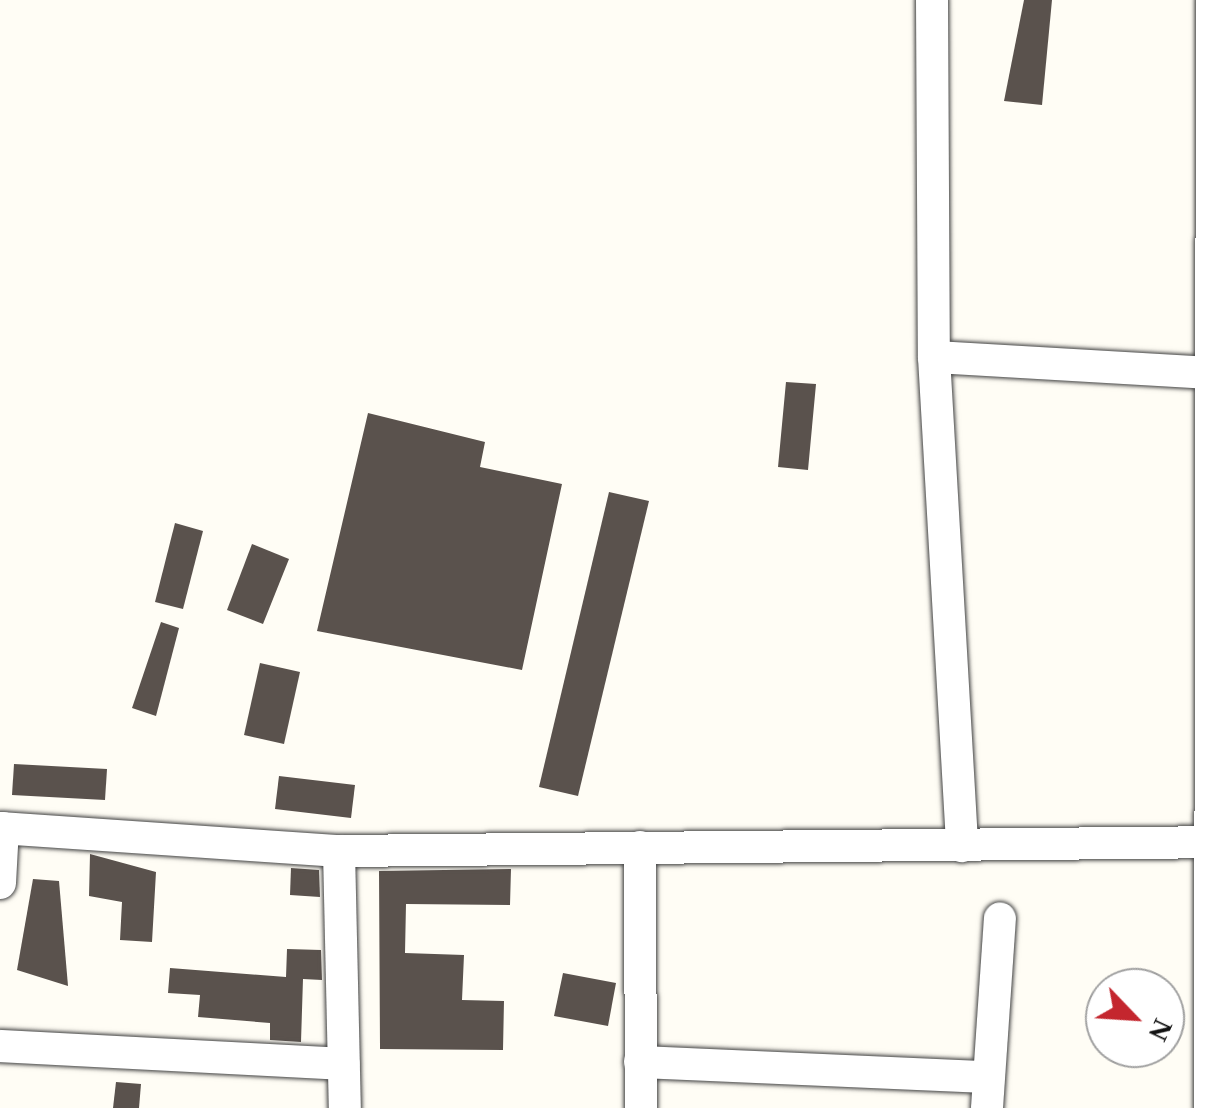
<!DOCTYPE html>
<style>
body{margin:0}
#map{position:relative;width:1225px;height:1108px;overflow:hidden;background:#fffdf5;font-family:Georgia,serif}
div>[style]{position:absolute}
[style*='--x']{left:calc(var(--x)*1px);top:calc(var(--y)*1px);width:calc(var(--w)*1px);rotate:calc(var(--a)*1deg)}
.building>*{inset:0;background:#5a524d}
.roads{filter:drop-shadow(0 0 2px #444) drop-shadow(0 0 2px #444)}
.minor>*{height:32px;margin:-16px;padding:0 16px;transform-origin:16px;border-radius:16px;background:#fff}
span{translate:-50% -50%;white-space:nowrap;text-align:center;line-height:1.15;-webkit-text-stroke:10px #fff;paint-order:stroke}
.north{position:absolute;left:1085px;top:968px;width:100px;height:100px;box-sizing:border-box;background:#fff;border:2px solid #a0a0a0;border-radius:50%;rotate:115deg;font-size:28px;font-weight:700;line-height:40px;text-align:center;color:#111}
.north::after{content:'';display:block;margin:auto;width:35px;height:45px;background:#c4262e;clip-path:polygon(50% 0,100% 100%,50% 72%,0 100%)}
</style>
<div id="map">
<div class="building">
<div style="clip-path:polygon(1024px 0,1052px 0,1042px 105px,1004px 101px)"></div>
<div style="clip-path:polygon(786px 382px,816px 384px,808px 470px,778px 467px)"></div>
<div style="clip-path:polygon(368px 413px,485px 442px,480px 467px,562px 484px,522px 670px,317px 631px)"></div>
<div style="clip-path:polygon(609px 492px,649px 501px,578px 796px,539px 787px)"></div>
<div style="clip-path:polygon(175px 523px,203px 531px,183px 609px,155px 602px)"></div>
<div style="clip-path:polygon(252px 544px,289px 559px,263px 624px,227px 610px)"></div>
<div style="clip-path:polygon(161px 622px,179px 628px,156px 716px,132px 708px)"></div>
<div style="clip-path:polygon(260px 663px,300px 672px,284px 744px,244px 735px)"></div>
<div style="clip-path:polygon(14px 764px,107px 769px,105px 800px,12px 795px)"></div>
<div style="clip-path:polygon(279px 776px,355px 785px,351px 818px,275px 809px)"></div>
<div style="clip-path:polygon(90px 854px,156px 872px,152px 942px,120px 940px,122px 902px,89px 896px)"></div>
<div style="clip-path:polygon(291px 868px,319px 870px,320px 897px,290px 895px)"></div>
<div style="clip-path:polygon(511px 869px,510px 905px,406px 904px,405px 953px,464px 955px,462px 1000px,504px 1001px,503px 1050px,380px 1049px,379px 871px)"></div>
<div style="clip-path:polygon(33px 879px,59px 881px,68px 986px,17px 970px)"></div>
<div style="clip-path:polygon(287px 949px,321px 950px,322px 980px,303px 979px,301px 1042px,270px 1040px,270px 1023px,198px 1017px,200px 995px,168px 993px,170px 968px,286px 977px)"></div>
<div style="clip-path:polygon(563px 973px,616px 983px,608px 1026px,554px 1016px)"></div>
<div style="clip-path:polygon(116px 1082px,141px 1084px,139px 1108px,113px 1108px)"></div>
</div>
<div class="roads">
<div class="minor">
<div style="--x:932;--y:0;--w:357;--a:89.7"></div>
<div style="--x:934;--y:357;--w:490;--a:86.7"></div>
<div style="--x:934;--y:357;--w:291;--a:3.3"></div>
<div style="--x:0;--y:828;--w:340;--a:3.9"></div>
<div style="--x:339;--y:851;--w:886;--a:-0.58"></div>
<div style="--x:640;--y:847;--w:261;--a:89.8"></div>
<div style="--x:339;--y:851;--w:257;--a:88.7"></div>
<div style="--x:0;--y:883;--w:55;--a:-86.9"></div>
<div style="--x:0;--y:1046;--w:344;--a:3"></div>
<div style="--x:640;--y:1062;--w:348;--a:2.5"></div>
<div style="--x:987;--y:1108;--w:190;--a:-86.1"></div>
<div style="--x:1210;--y:1108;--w:1108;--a:-89.9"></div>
</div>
</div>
<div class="north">N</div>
</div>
